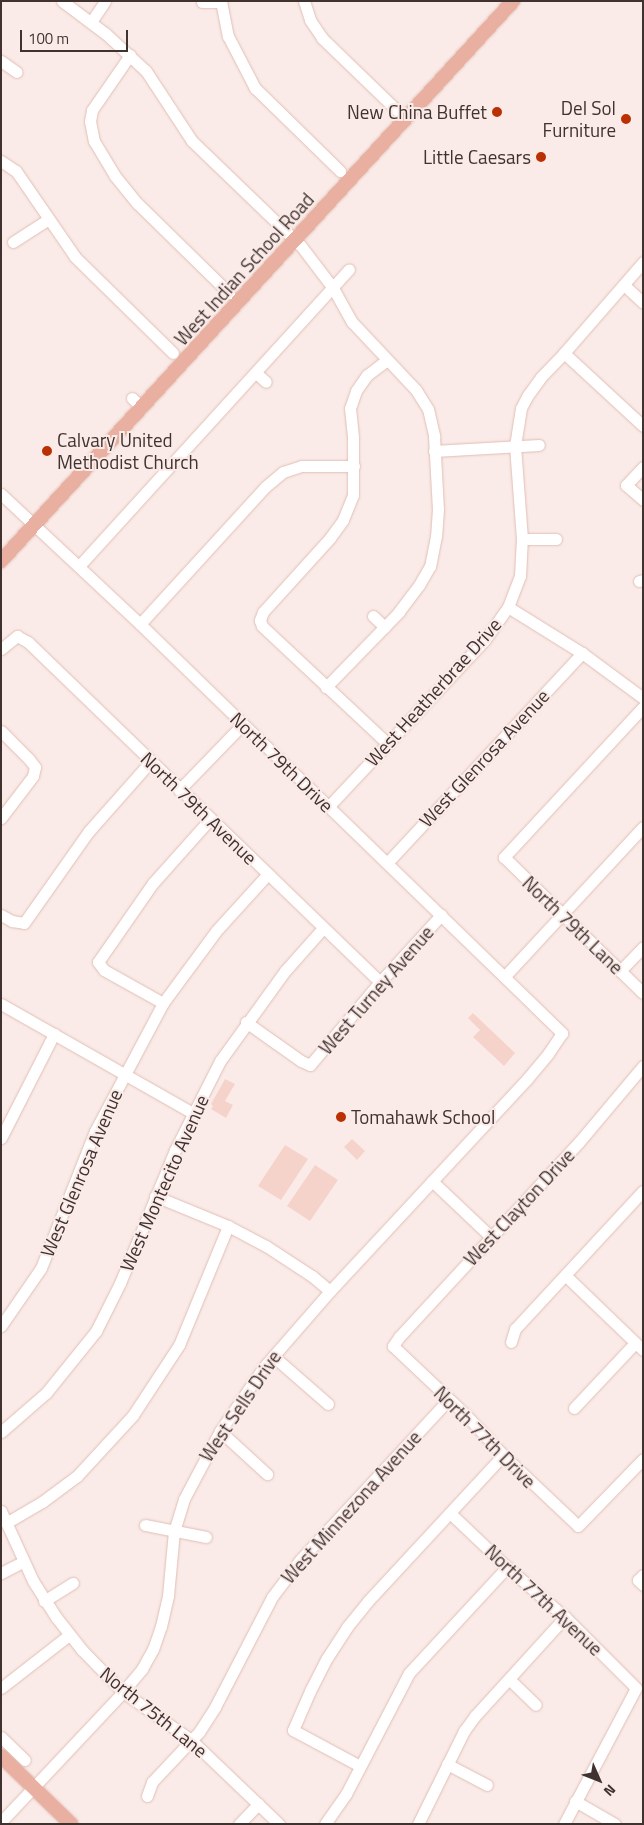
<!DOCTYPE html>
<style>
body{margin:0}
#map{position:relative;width:644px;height:1825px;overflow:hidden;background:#faebe8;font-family:"Titillium Web",sans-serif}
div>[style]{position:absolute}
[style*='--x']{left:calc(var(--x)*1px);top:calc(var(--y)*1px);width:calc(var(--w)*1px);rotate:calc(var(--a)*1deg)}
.green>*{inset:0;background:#f6d3ca}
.roads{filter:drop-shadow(0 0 1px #e1beb4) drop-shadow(0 0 1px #e1beb4)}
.minor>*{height:11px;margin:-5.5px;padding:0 5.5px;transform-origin:5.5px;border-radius:5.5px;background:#fff}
.major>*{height:14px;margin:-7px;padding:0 7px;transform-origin:7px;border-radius:7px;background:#e9afa0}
.dots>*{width:14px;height:14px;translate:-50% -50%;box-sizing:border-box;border:2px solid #faebe8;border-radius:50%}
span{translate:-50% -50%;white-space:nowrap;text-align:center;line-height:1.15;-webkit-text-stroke:4px #faebe8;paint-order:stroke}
.poi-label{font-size:19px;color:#40322e}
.right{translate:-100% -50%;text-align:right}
.left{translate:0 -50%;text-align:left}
.street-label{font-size:19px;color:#40322e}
.frame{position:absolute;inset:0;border:2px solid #40322e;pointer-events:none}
.north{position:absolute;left:574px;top:1755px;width:50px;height:50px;-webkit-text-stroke:4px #faebe8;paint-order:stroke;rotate:134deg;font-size:14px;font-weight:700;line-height:20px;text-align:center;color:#40322e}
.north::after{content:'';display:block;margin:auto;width:18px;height:22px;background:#40322e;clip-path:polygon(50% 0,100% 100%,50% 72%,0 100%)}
.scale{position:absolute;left:20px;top:30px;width:108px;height:22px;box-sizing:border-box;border:2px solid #40322e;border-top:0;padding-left:6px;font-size:15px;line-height:18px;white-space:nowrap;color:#40322e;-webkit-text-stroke:4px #faebe8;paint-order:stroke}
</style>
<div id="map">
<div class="green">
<div style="clip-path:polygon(473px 1013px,515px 1053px,504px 1066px,473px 1037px,480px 1030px,468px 1018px)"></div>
<div style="clip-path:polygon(225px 1079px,235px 1084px,225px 1101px,233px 1105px,226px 1118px,211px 1109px,213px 1106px,211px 1104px)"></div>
<div style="clip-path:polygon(352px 1139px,365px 1151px,357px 1160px,344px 1147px)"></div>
<div style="clip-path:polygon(285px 1145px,308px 1159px,281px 1200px,258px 1186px)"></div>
<div style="clip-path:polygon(315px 1165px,338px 1180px,310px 1221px,287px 1206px)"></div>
</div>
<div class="roads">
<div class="minor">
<div style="--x:62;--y:1;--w:55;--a:36.9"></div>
<div style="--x:106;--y:34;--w:54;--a:42.8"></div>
<div style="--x:146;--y:71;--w:84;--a:56.7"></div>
<div style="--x:192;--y:141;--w:151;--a:43.9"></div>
<div style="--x:301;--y:246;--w:53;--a:52.7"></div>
<div style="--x:333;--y:288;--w:39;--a:61"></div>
<div style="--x:352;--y:322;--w:93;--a:46.7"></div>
<div style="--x:416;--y:390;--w:22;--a:58"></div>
<div style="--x:428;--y:409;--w:28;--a:77"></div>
<div style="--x:434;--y:436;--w:73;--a:86.9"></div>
<div style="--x:438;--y:509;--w:27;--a:94"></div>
<div style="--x:436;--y:536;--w:31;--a:101"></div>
<div style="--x:430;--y:566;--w:22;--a:120"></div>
<div style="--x:419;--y:585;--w:34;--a:127"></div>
<div style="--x:399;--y:612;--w:105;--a:134.2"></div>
<div style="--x:221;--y:1;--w:36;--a:79"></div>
<div style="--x:228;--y:36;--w:59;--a:62.6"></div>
<div style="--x:255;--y:88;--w:119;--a:44.3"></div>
<div style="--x:304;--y:1;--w:20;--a:72"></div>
<div style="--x:310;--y:20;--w:22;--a:56"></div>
<div style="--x:322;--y:38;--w:117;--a:44"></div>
<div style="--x:202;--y:2;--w:19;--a:0"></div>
<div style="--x:91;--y:22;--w:25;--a:-56"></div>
<div style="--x:130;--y:55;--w:67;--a:124.6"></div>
<div style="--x:92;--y:110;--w:11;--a:100"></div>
<div style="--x:90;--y:121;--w:20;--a:79"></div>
<div style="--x:94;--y:141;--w:41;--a:59"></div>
<div style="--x:115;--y:176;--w:35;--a:51"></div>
<div style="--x:137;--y:203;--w:129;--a:44.4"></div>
<div style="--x:1;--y:61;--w:19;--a:35"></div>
<div style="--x:1;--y:161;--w:18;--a:34"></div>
<div style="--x:16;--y:171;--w:104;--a:55.5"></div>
<div style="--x:75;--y:257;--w:137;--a:44.4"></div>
<div style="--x:13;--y:242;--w:40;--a:-32.9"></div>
<div style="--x:624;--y:285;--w:26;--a:43"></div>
<div style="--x:564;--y:353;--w:108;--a:42.7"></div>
<div style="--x:387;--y:360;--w:25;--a:143"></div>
<div style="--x:367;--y:375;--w:19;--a:125"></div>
<div style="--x:356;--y:391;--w:18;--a:109"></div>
<div style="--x:350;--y:408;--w:30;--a:84"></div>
<div style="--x:353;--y:438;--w:57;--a:90"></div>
<div style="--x:353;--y:495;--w:27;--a:112"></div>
<div style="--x:343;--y:520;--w:22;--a:126"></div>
<div style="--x:330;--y:538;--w:100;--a:132.2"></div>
<div style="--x:263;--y:612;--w:9;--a:111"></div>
<div style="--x:260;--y:620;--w:6;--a:72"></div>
<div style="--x:262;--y:626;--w:173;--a:43.1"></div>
<div style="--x:256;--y:373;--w:13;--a:42"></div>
<div style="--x:132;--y:398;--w:14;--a:45"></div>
<div style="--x:434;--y:451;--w:105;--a:-3.3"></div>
<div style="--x:643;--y:467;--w:25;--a:133"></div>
<div style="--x:626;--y:485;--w:23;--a:41"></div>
<div style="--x:1;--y:494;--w:190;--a:43.1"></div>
<div style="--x:140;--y:624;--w:588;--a:44.1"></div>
<div style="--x:562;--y:1033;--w:25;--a:124"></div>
<div style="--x:548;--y:1054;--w:33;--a:130"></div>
<div style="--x:527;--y:1079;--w:289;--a:132.9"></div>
<div style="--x:330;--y:1291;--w:102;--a:131"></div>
<div style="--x:263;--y:1368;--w:76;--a:124.3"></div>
<div style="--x:220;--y:1431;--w:77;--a:117.9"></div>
<div style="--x:184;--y:1499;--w:34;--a:107"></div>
<div style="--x:174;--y:1531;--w:65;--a:95.3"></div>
<div style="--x:168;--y:1596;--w:31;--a:103"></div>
<div style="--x:161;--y:1626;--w:24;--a:109"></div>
<div style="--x:153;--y:1649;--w:23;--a:119"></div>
<div style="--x:142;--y:1669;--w:30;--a:130"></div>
<div style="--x:123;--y:1692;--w:178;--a:133.2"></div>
<div style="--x:522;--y:539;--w:34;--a:0"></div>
<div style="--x:79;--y:566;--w:401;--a:-47.7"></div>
<div style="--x:639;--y:581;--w:4;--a:-14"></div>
<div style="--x:508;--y:607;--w:87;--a:31.9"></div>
<div style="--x:582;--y:653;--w:76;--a:36.4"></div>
<div style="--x:373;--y:616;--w:16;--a:43"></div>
<div style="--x:140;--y:624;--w:185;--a:-47.6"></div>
<div style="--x:265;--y:487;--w:23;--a:-40"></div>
<div style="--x:283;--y:472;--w:19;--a:-18"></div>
<div style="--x:301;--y:466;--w:53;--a:0"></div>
<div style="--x:1;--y:649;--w:21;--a:-39"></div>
<div style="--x:17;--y:636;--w:13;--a:29"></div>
<div style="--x:28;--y:642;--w:489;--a:44"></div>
<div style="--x:643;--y:707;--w:205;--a:132.8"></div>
<div style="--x:504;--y:857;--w:194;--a:44.4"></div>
<div style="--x:1;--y:731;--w:40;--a:45"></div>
<div style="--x:29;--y:759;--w:10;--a:53"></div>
<div style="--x:35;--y:767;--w:9;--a:103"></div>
<div style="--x:33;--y:776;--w:53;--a:127.3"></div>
<div style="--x:179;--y:790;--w:91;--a:-45.9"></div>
<div style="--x:328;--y:807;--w:228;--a:-46.8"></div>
<div style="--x:484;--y:641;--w:42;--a:-54.8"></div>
<div style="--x:508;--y:607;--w:33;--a:-69"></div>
<div style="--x:520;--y:576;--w:37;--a:-87"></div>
<div style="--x:522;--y:539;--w:93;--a:-94.3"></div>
<div style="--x:515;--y:446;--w:38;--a:-81"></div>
<div style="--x:521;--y:408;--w:15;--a:-62"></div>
<div style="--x:528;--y:395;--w:22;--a:-54"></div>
<div style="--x:541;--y:377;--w:33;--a:-46"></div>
<div style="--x:564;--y:353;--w:121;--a:-49"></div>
<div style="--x:387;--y:863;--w:287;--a:-47.1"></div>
<div style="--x:1;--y:915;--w:13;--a:29"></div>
<div style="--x:12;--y:921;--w:12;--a:9"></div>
<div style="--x:24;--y:923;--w:113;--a:-54.8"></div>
<div style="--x:89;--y:831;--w:92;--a:-48.5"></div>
<div style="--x:620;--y:971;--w:33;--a:-46"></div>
<div style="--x:505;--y:976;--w:203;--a:-47.2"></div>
<div style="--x:163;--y:1003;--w:68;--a:-150.8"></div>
<div style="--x:104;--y:970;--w:10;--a:-127"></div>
<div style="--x:98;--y:962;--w:96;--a:-55.2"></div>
<div style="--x:153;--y:883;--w:86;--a:-48.3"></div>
<div style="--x:1;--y:1004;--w:221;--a:29.6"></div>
<div style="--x:246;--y:1022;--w:67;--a:35.3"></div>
<div style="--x:301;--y:1061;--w:10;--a:24"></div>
<div style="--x:310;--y:1065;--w:109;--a:-49.9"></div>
<div style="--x:380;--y:982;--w:91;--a:-47.7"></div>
<div style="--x:643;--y:1066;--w:99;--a:130.1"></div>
<div style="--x:579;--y:1142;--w:265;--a:132.7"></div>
<div style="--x:399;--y:1337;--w:11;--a:124"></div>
<div style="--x:393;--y:1346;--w:99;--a:43.4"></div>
<div style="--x:465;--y:1414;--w:56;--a:47.2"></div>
<div style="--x:503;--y:1455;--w:103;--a:43.4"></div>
<div style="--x:578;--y:1526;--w:93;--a:-45.9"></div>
<div style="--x:1;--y:1138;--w:117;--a:-63"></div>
<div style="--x:432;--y:1181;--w:81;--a:43.5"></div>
<div style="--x:155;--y:1196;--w:79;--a:22.3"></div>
<div style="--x:228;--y:1226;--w:43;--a:27.8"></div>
<div style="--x:266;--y:1246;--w:55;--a:33.1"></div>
<div style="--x:312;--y:1276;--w:23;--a:40"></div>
<div style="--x:565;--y:1275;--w:108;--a:43.9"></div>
<div style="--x:1;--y:1326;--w:70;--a:-55.4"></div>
<div style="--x:41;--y:1268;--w:147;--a:-68.5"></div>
<div style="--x:95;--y:1131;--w:145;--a:-62"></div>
<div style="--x:163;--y:1003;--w:89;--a:-53.6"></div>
<div style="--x:216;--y:931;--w:76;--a:-47.7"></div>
<div style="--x:511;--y:1342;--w:14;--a:-73"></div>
<div style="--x:515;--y:1329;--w:188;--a:-47.2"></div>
<div style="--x:273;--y:1356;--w:73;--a:41.1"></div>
<div style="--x:574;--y:1408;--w:89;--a:-46.8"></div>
<div style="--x:220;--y:1431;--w:64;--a:42.5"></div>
<div style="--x:1;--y:1432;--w:60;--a:-40.9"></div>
<div style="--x:46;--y:1393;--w:80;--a:-51.1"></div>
<div style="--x:96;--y:1331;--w:54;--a:-63.4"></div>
<div style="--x:120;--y:1283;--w:144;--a:-67.5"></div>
<div style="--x:175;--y:1150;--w:100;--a:-63.2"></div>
<div style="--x:220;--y:1061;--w:111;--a:-54.2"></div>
<div style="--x:285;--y:971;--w:57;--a:-48.5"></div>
<div style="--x:1;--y:1511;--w:77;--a:65.4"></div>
<div style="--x:33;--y:1581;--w:43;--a:57.4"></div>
<div style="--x:56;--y:1617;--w:42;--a:51.8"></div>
<div style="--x:82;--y:1650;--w:59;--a:45.7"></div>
<div style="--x:123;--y:1692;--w:83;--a:35.2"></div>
<div style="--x:191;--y:1740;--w:122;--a:43.7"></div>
<div style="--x:450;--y:1513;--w:79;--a:43.5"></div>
<div style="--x:507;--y:1567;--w:77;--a:40.8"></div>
<div style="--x:565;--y:1617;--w:100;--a:45"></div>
<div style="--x:636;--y:1688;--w:154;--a:117.9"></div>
<div style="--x:6;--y:1523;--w:42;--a:-30.3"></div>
<div style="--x:42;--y:1502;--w:44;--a:-36.6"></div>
<div style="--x:77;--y:1476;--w:83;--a:-47.4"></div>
<div style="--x:133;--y:1415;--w:84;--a:-56.7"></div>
<div style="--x:179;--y:1345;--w:129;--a:-67.6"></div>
<div style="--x:145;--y:1525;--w:62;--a:11.1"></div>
<div style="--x:1;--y:1573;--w:25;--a:-27"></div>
<div style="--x:643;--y:1575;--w:7;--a:135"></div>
<div style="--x:638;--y:1580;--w:7;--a:45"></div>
<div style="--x:44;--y:1601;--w:34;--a:-32"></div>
<div style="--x:509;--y:1679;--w:37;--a:44"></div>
<div style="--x:1;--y:1688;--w:86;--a:-37.9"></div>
<div style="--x:1;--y:1737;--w:33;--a:44"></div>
<div style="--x:447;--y:1764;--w:45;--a:27.7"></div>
<div style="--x:360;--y:1766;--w:76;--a:-151.8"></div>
<div style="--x:293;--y:1730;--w:43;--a:-66.4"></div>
<div style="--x:310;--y:1691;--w:37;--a:-63"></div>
<div style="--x:327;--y:1658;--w:37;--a:-57"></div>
<div style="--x:347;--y:1627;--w:33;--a:-51"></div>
<div style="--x:368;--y:1601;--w:199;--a:-47.2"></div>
<div style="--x:147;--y:1796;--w:15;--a:-70"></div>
<div style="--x:152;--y:1782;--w:69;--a:-46.8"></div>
<div style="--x:199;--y:1732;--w:30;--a:-57"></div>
<div style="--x:215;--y:1707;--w:124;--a:-62.6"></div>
<div style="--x:272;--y:1597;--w:46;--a:-52.9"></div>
<div style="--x:300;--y:1560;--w:219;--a:-47.2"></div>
<div style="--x:575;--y:1801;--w:46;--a:29.9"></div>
<div style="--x:239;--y:1824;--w:28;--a:-46"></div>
<div style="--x:325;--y:1824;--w:37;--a:-55"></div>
<div style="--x:346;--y:1794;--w:136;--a:-62.5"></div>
<div style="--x:409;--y:1673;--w:144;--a:-47.2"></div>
<div style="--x:418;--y:1824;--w:104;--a:-63.7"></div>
<div style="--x:464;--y:1731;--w:19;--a:-54"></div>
<div style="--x:475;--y:1716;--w:134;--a:-47.7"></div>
</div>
<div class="major">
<div style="--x:1;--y:561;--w:759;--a:-47.56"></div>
<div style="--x:1;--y:1756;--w:98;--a:44.2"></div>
</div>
</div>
<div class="dots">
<div style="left:497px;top:112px;background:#ba3002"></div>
<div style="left:626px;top:119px;background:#ba3002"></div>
<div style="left:541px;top:157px;background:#ba3002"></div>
<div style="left:47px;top:451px;background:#ba3002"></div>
<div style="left:341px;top:1117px;background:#ba3002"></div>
</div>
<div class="poi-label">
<span class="right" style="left:616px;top:119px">Del Sol<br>Furniture</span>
<span class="right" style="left:487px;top:112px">New China Buffet</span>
<span class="right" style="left:531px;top:157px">Little Caesars</span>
<span class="left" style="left:57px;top:451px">Calvary United<br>Methodist Church</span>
<span class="left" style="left:351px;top:1117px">Tomahawk School</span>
</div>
<div class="street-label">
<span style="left:244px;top:269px;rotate:-48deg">West Indian School Road</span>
<span style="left:433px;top:692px;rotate:-48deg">West Heatherbrae Drive</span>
<span style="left:484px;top:758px;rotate:-47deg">West Glenrosa Avenue</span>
<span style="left:282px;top:762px;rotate:44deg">North 79th Drive</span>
<span style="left:199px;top:808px;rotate:44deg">North 79th Avenue</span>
<span style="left:573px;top:925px;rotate:44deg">North 79th Lane</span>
<span style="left:376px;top:990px;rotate:-49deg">West Turney Avenue</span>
<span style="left:81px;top:1173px;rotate:-67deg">West Glenrosa Avenue</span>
<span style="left:164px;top:1183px;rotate:-66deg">West Montecito Avenue</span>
<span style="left:519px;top:1207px;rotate:-47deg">West Clayton Drive</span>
<span style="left:240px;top:1406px;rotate:-56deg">West Sells Drive</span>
<span style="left:485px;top:1437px;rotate:45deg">North 77th Drive</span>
<span style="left:351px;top:1507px;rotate:-48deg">West Minnezona Avenue</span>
<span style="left:544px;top:1600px;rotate:43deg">North 77th Avenue</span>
<span style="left:154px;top:1712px;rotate:39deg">North 75th Lane</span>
</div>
<div class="frame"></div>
<div class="north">N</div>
<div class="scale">100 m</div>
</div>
